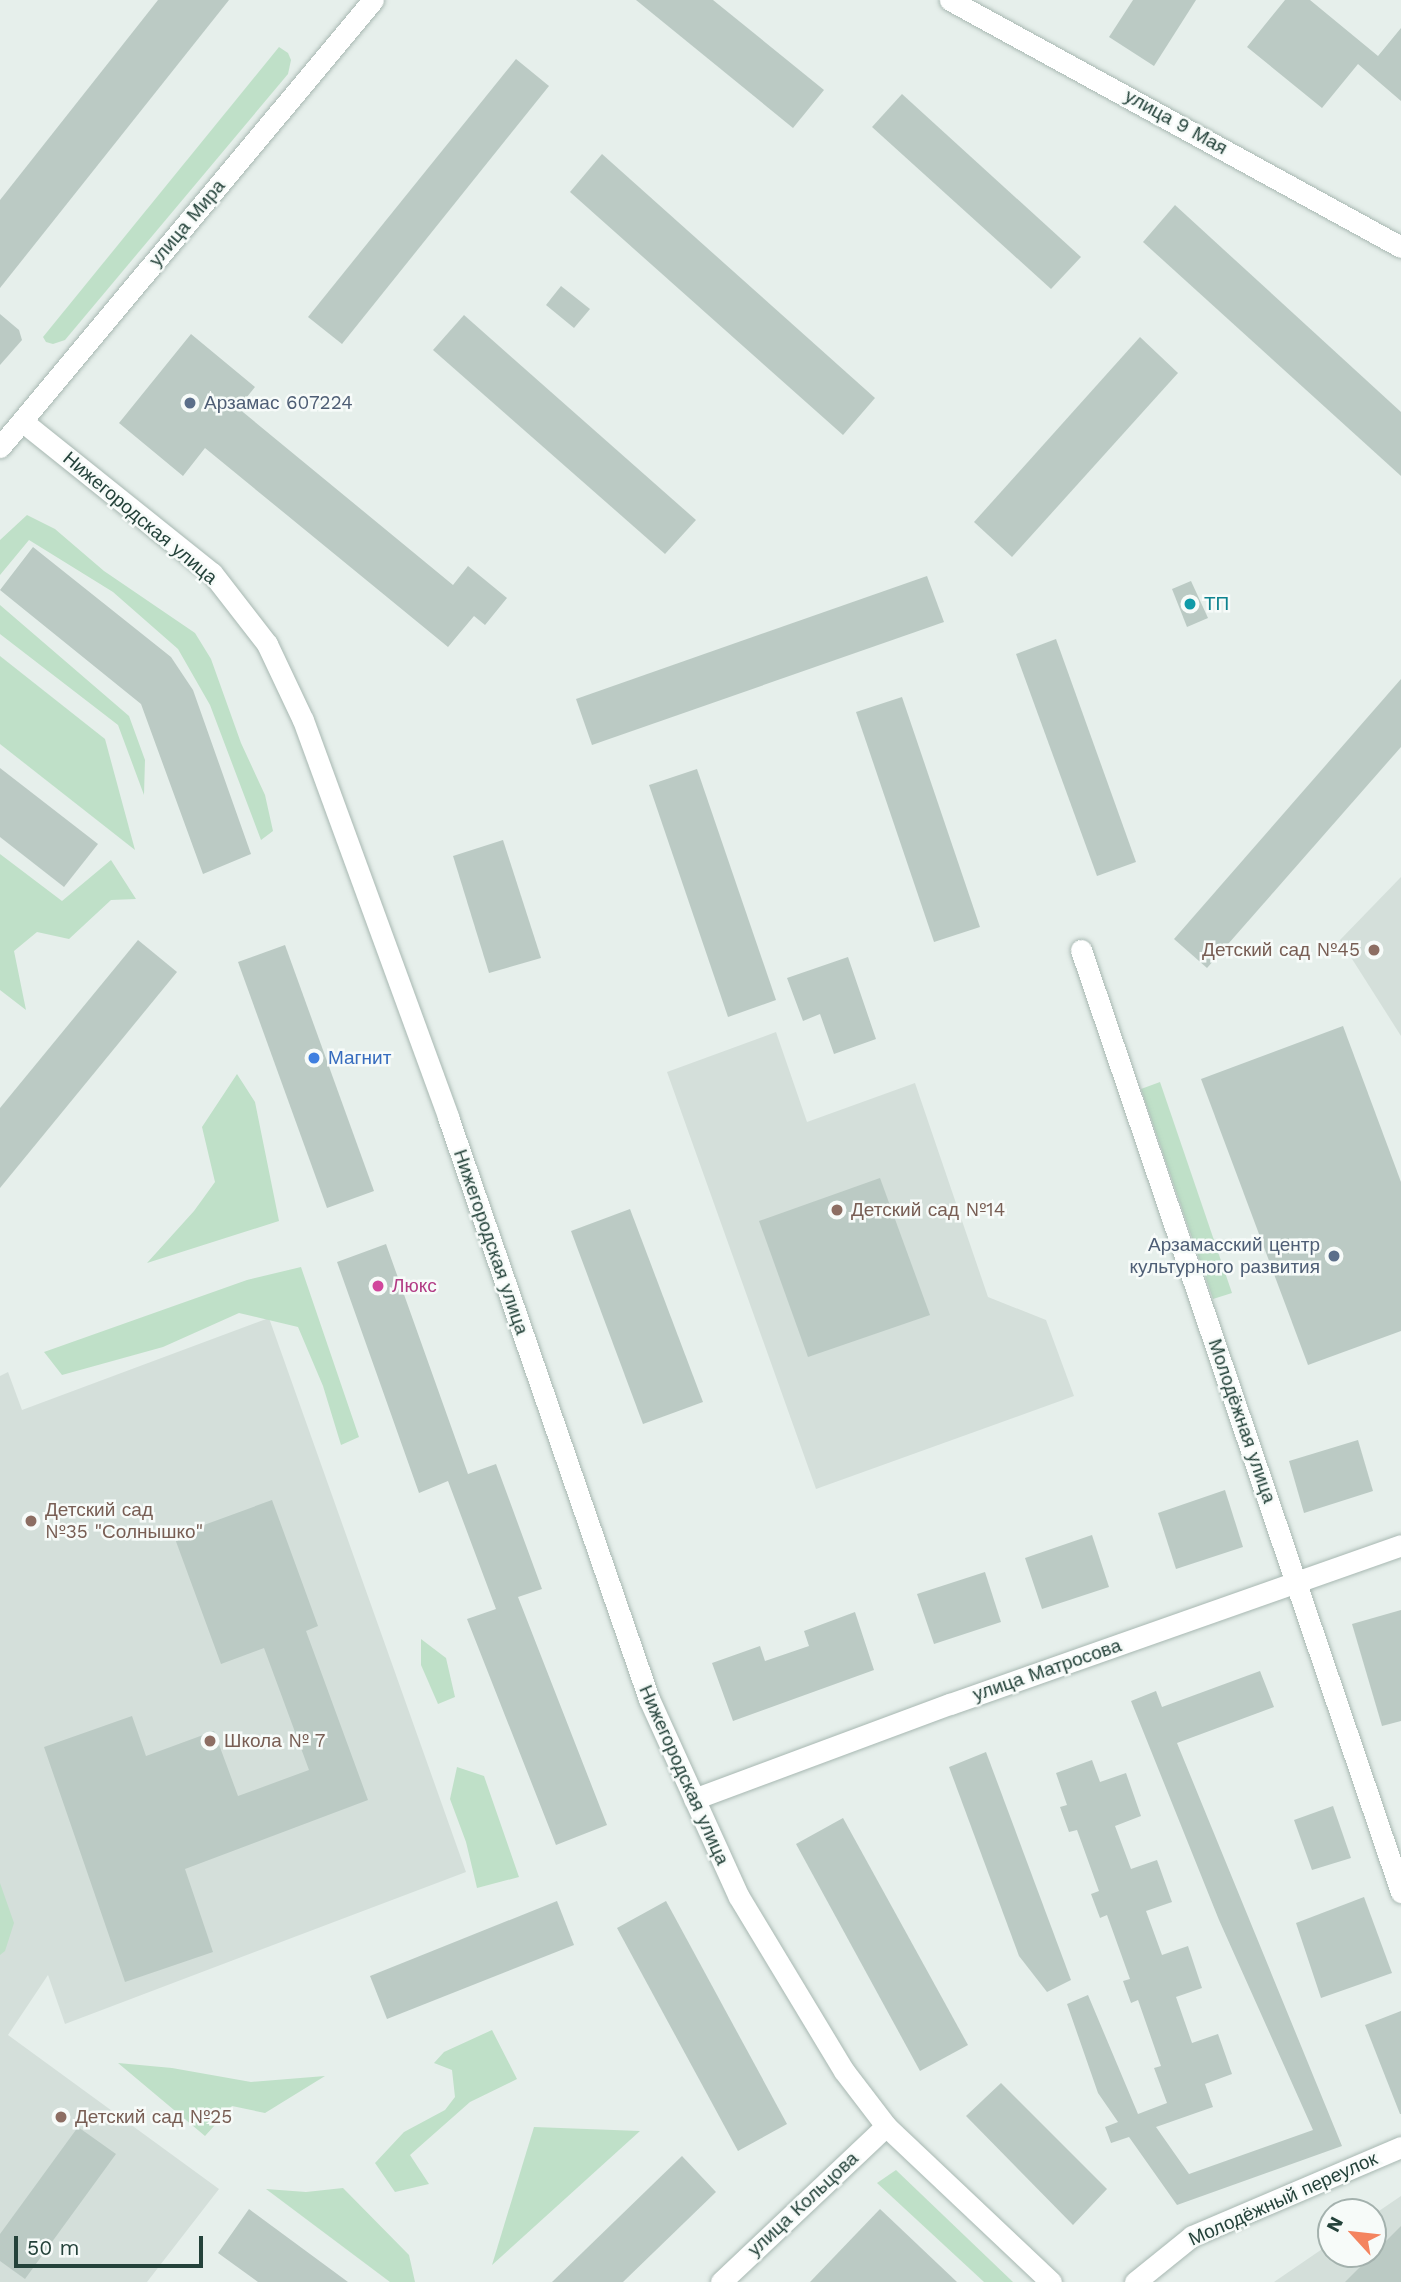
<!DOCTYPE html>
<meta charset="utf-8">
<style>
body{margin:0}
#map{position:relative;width:1401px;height:2282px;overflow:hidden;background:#e6efeb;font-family:"Work Sans",sans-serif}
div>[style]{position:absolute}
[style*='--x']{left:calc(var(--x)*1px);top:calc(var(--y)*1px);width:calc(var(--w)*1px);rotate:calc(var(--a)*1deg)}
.built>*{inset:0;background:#d4dfda}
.green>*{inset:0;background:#bfe0c8}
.building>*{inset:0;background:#bbcac4}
.roads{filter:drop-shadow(0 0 2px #a8b8b2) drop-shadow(0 0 2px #a8b8b2)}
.minor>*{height:21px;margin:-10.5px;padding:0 10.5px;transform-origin:10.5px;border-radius:10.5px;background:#fff}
.tertiary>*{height:21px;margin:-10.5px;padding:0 10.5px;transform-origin:10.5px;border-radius:10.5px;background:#fff}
.secondary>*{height:21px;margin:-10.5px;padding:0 10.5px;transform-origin:10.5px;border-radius:10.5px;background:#fff}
.dots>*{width:19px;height:19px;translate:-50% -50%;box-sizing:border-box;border:4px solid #f7fbf9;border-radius:50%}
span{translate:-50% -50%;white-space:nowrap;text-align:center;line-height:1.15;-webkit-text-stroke:5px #f7fbf9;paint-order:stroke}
.street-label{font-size:19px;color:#24423a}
.service-label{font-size:19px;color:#4e5e75}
.left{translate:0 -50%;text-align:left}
.right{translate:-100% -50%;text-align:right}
.culture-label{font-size:19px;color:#0d838f}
.education-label{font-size:19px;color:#785e54}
.shop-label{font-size:19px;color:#366cbe}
.hotel-label{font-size:19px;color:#b23c85}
.north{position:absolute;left:1317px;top:2198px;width:70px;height:70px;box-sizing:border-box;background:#f7fbf9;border:2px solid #a3b1ad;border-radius:50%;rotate:297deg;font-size:19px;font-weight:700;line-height:28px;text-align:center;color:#24423a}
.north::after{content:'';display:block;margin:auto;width:24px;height:32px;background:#f4845f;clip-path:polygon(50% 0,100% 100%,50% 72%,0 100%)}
.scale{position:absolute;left:14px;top:2236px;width:189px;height:32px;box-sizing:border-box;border:4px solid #24423a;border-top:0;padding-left:9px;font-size:21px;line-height:24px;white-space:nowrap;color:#24423a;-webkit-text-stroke:5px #f7fbf9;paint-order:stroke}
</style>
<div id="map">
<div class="built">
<div style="clip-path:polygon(1401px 877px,1401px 1036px,1340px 940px)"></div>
<div style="clip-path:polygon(776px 1032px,807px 1122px,915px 1083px,988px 1297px,1046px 1320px,1074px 1396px,816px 1489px,667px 1072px)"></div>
<div style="clip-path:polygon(269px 1318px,466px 1872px,65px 2024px,48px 1975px,8px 2035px,219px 2189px,147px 2282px,0 2282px,0 1376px,8px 1372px,22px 1410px)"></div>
<div style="clip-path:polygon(1401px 2196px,1401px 2282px,1274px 2282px,1331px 2243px,1331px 2254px,1373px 2254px,1373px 2215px)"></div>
</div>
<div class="green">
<div style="clip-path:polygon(279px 47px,288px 53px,291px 60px,288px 74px,65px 340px,53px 344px,46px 342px,43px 337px)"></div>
<div style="clip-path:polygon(27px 515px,55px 529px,104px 571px,195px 633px,211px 659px,241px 743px,265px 795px,273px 831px,261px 840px,210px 705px,178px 649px,113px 592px,29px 540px,0 575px,0 540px)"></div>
<div style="clip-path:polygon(0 605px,129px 716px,145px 760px,144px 795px,118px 725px,0 634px)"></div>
<div style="clip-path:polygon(0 656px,105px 739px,135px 850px,0 744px)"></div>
<div style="clip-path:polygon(0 854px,62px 901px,111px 860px,136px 899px,111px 900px,69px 939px,37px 932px,14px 951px,26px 1010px,0 990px)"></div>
<div style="clip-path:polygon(237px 1074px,255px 1102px,279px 1221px,147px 1263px,194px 1211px,215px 1182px,202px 1127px)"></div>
<div style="clip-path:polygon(1160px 1082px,1232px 1293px,1213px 1299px,1141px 1089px)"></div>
<div style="clip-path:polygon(301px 1267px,359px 1437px,341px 1445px,323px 1386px,298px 1327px,239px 1313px,163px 1347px,62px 1375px,44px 1352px,247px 1280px)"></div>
<div style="clip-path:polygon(421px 1639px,446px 1658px,455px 1697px,438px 1704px,421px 1665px)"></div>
<div style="clip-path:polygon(457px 1767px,484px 1776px,519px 1877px,477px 1888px,466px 1842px,450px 1799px)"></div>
<div style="clip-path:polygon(0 1883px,14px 1923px,5px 1951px,0 1955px)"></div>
<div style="clip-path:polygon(492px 2030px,517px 2079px,470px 2102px,410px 2155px,429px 2184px,395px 2192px,375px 2163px,404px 2132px,445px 2110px,455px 2097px,452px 2070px,434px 2063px,444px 2052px)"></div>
<div style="clip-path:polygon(118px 2063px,172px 2068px,251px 2082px,325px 2076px,265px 2113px,232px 2106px,205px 2136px)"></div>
<div style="clip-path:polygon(534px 2127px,640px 2131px,492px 2265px)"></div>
<div style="clip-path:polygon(896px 2170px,1013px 2282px,984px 2282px,877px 2183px)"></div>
<div style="clip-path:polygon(343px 2188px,409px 2255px,415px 2282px,390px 2282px,266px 2189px,306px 2192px)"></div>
</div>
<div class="building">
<div style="clip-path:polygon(158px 0,229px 0,0 288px,0 200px)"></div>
<div style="clip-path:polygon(636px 0,713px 0,824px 90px,793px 128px)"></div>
<div style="clip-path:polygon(1133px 0,1196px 0,1154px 66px,1109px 37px)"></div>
<div style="clip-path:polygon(1285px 0,1310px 0,1378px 56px,1401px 28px,1401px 101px,1358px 64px,1322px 108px,1247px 47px)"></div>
<div style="clip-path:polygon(516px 59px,549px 86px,342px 344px,308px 317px)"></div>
<div style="clip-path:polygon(902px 94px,1081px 257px,1051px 289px,872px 127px)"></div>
<div style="clip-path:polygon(602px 154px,875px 398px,843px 435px,570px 192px)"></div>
<div style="clip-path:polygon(1175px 205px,1401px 412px,1401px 476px,1143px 242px)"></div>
<div style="clip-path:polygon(561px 286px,590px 309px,574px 328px,546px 305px)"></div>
<div style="clip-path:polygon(0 314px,19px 330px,22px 340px,0 365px)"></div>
<div style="clip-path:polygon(464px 315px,696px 520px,665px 554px,433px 350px)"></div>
<div style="clip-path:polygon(191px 334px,255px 387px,238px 408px,453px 585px,468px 566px,507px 598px,485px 625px,474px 616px,448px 647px,205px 448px,183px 476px,119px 423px)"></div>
<div style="clip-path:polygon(1140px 337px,1178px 373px,1012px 557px,974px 522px)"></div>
<div style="clip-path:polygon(33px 547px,171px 657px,193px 690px,251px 854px,203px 874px,141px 704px,0 590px)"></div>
<div style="clip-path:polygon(927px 576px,944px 622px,592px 745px,576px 699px)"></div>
<div style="clip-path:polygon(1191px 581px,1208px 618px,1187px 627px,1172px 589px)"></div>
<div style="clip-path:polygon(1056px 639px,1136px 862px,1097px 876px,1016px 654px)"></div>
<div style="clip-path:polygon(1401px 679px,1401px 747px,1207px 968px,1174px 939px)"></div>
<div style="clip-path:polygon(902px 697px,980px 927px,934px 942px,856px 712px)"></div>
<div style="clip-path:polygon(0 768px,98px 844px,64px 887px,0 837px)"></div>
<div style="clip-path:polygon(697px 769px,776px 1000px,728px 1017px,649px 785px)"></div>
<div style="clip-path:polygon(503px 840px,541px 958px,489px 973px,453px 856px)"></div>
<div style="clip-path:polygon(138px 940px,177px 972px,0 1188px,0 1108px)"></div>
<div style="clip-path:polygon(285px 945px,374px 1191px,327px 1208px,238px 962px)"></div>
<div style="clip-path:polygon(848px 957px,876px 1039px,834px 1054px,820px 1014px,803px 1021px,787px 978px)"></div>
<div style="clip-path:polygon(1343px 1026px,1401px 1182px,1401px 1331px,1308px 1365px,1201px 1079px)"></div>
<div style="clip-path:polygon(880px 1178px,930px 1315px,808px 1357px,759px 1221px)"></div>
<div style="clip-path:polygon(630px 1209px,703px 1402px,643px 1424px,571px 1231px)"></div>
<div style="clip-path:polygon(386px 1244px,468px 1474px,496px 1464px,542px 1589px,518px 1597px,607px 1825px,556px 1845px,467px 1619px,496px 1609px,448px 1481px,419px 1493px,337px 1262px)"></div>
<div style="clip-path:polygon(1358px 1440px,1373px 1491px,1304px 1513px,1289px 1461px)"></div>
<div style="clip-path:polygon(1225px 1490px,1243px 1547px,1176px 1569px,1158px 1513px)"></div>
<div style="clip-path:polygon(272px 1500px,318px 1626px,306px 1631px,368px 1800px,185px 1869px,213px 1952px,125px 1982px,44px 1747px,132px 1716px,146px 1756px,214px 1731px,238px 1796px,309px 1770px,264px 1648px,221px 1664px,174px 1536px)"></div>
<div style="clip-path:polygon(1092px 1535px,1109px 1587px,1042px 1609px,1025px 1558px)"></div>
<div style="clip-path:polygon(985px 1572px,1001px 1622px,934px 1644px,917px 1594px)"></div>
<div style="clip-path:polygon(1401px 1610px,1401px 1721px,1382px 1726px,1352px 1624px)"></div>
<div style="clip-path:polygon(855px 1612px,874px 1670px,733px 1721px,712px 1663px,760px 1646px,765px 1661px,809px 1646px,804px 1631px)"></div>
<div style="clip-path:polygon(1260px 1671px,1274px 1707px,1177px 1743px,1342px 2146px,1177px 2205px,1129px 2137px,1111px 2143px,1105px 2127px,1118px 2122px,1098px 2093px,1067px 2004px,1088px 1995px,1138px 2114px,1167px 2103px,1154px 2068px,1161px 2066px,1138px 2000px,1131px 2003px,1123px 1981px,1130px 1979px,1107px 1915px,1100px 1918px,1091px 1894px,1099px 1891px,1077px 1830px,1069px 1832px,1060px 1807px,1067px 1805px,1056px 1773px,1092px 1760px,1100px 1782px,1126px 1773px,1141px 1816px,1115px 1826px,1131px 1869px,1157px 1860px,1172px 1902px,1146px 1911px,1162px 1955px,1188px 1946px,1202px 1988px,1176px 1997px,1192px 2043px,1218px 2034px,1232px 2074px,1205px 2084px,1213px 2107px,1156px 2127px,1189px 2174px,1313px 2130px,1219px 1920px,1131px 1701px,1156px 1691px,1162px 1707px)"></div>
<div style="clip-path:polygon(986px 1752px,1071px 1980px,1047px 1992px,1019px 1956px,949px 1767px)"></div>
<div style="clip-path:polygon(1333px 1806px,1351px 1858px,1312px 1870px,1294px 1820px)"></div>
<div style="clip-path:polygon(843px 1818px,968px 2045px,920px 2071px,796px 1844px)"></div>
<div style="clip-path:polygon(1364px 1897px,1392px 1973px,1321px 1998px,1296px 1923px)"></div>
<div style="clip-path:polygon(557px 1901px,574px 1945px,387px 2019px,370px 1976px)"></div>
<div style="clip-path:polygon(666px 1901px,787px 2124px,738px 2151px,617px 1928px)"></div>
<div style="clip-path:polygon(1401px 2011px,1401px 2114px,1400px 2114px,1365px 2025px)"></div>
<div style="clip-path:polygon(1001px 2083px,1107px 2189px,1073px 2225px,966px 2116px)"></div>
<div style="clip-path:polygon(78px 2127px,116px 2154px,25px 2279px,0 2261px,0 2234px)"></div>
<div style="clip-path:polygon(682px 2156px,716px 2192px,623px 2282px,552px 2282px)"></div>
<div style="clip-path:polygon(249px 2209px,272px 2226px,348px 2282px,258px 2282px,218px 2253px)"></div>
<div style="clip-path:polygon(880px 2209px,957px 2282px,810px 2282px)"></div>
<div style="clip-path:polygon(1401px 2226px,1401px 2282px,1345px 2282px)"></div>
</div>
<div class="roads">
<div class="minor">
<div style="--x:1081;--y:950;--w:995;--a:71.24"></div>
<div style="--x:694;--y:1799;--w:273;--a:-20.4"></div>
<div style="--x:950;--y:1704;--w:478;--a:-19.4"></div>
<div style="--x:721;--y:2282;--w:227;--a:-43.4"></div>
<div style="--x:1135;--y:2282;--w:73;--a:-38.9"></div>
<div style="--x:1192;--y:2236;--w:227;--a:-23.1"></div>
</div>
<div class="tertiary">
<div style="--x:22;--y:421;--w:243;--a:38.7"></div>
<div style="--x:212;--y:573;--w:90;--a:52.2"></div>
<div style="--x:267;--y:644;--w:84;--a:64.7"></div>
<div style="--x:303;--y:720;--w:423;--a:69.9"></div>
<div style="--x:448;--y:1117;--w:616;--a:70.95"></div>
<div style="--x:649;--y:1699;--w:217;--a:65.6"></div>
<div style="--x:739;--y:1897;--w:203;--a:58.9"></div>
<div style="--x:844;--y:2071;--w:69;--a:52.6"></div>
<div style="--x:886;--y:2126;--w:227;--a:43.4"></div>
<div style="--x:0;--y:447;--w:582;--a:-50.16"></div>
</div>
<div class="secondary">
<div style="--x:950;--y:0;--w:514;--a:28.71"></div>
</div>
</div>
<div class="dots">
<div style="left:190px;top:403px;background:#5c6f8a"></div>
<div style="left:1190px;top:604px;background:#0f9aa8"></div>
<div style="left:1374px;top:950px;background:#8d6e63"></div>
<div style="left:314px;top:1058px;background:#3f7fe0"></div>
<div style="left:837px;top:1210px;background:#8d6e63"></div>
<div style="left:1334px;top:1256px;background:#5c6f8a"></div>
<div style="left:378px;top:1286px;background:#d1479c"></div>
<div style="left:31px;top:1521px;background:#8d6e63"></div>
<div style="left:210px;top:1741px;background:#8d6e63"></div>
<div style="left:61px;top:2117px;background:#8d6e63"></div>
</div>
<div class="street-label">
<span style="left:1176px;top:122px;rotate:29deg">улица 9 Мая</span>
<span style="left:187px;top:223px;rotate:-50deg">улица Мира</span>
<span style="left:140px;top:518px;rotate:40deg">Нижегородская улица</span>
<span style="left:491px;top:1242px;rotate:71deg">Нижегородская улица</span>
<span style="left:1242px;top:1421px;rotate:71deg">Молодёжная улица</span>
<span style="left:1047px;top:1670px;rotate:-19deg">улица Матросова</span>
<span style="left:684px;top:1775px;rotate:66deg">Нижегородская улица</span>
<span style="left:1283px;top:2199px;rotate:-24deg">Молодёжный переулок</span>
<span style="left:803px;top:2204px;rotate:-43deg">улица Кольцова</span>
</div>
<div class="service-label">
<span class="left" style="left:204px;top:403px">Арзамас 607224</span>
<span class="right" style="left:1320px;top:1256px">Арзамасский центр<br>культурного развития</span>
</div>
<div class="culture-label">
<span class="left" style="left:1204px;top:604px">ТП</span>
</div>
<div class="education-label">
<span class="right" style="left:1360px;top:950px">Детский сад №45</span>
<span class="left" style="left:851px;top:1210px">Детский сад №14</span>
<span class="left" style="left:45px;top:1521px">Детский сад<br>№35 "Солнышко"</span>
<span class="left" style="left:224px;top:1741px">Школа № 7</span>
<span class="left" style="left:75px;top:2117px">Детский сад №25</span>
</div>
<div class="shop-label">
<span class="left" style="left:328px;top:1058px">Магнит</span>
</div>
<div class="hotel-label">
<span class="left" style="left:392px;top:1286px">Люкс</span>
</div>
<div class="north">N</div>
<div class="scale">50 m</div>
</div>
